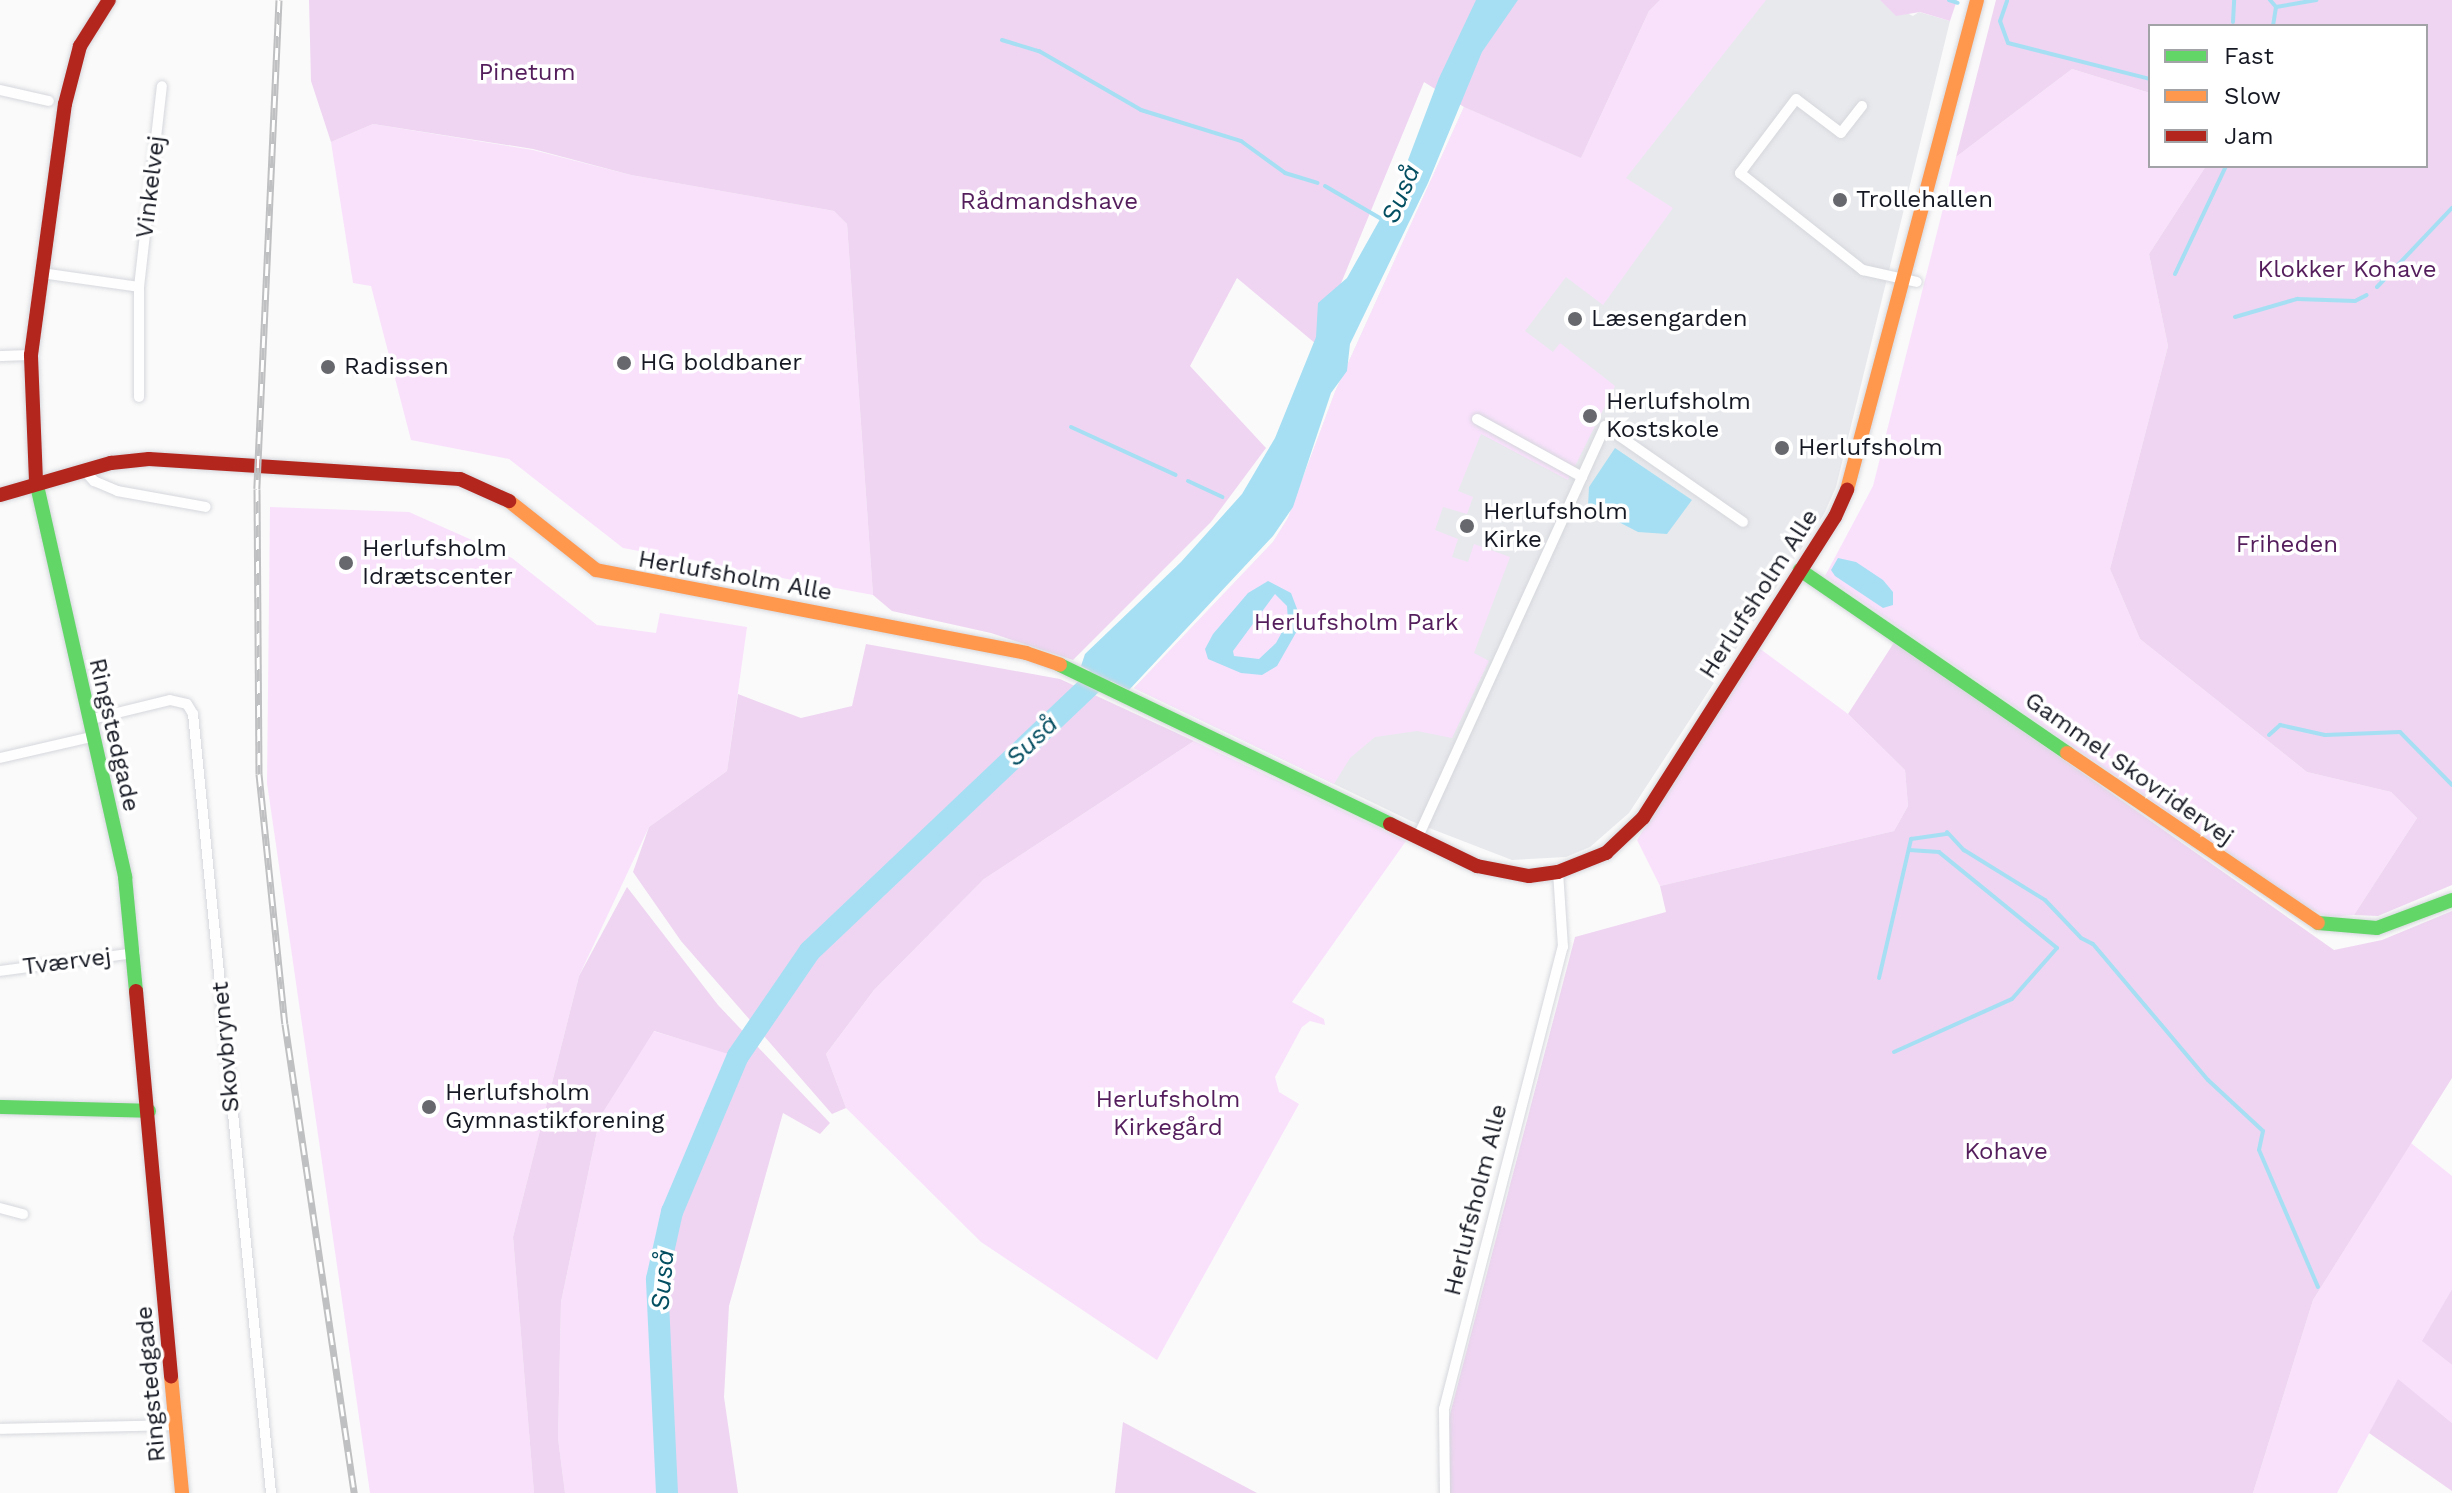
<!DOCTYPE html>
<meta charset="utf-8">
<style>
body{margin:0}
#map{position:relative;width:2452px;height:1493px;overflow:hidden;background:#fafafa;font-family:"Work Sans",sans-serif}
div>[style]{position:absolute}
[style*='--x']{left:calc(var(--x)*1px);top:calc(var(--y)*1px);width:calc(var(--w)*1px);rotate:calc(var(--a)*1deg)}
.built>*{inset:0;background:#e8e9ed}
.green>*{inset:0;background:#f9e1fc}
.forest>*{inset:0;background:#efd5f2}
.water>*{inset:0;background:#a6dff3}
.stream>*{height:4px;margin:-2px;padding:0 2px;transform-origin:2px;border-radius:2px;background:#a6dff3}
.river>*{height:22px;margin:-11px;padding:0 11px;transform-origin:11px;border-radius:11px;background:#a6dff3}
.roads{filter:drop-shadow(0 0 2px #d5d7dc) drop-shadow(0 0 2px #d5d7dc)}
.street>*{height:10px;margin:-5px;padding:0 5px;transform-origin:5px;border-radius:5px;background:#fefefe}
.fast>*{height:14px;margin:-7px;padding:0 7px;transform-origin:7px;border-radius:7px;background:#63d668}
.slow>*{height:14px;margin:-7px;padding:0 7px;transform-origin:7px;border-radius:7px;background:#ff974d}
.jam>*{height:14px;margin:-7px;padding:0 7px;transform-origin:7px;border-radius:7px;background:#b3261e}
.rail>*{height:7px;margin-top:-3.5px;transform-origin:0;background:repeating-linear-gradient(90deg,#fff 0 12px,#bfc0c1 0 24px);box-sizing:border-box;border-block:2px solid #bfc0c1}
.dots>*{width:22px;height:22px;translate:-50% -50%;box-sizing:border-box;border:4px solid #fff;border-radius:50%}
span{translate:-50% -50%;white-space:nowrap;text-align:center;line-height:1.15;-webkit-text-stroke:7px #fff;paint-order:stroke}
.park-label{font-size:24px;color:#541d5c}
.street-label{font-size:24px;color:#161923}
.poi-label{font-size:24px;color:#161923}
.left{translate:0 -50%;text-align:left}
.water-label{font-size:26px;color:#044e61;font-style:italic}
.legend{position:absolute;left:2148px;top:24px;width:280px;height:144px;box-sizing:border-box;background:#fff;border:2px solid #a2a3a7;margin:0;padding:10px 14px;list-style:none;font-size:24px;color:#161923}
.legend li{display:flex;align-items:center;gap:16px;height:40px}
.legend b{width:40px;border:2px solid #a2a3a7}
</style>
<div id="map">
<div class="built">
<div style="clip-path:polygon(1660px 0,1880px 0,1913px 16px,1919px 12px,1950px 21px,1836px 487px,1824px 514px,1629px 813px,1590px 847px,1566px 857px,1512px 860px,1411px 821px,1134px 688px,1273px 542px,1288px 518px,1335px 392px,1464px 107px,1581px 158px)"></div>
</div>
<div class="green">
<div style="clip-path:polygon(1660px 0,1766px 0,1626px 178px,1673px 208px,1603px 305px,1566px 277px,1525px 331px,1553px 352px,1560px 343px,1615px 386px,1568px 480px,1481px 434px,1458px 491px,1473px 497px,1467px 514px,1443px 507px,1435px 530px,1458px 539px,1452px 557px,1468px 562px,1474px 544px,1510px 557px,1474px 653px,1489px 661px,1452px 738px,1417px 731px,1375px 737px,1350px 758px,1334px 784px,1134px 688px,1273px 542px,1288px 518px,1335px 392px,1464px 107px,1581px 158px,1649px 11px)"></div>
<div style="clip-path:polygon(2072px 69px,2150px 93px,2150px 166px,2206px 166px,2149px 254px,2168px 346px,2110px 569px,2140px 639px,2307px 772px,2391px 792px,2417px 818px,2354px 915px,2328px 917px,2306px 907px,1825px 576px,1873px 486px,1956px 157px)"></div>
<div style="clip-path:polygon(373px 124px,533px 150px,631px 175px,834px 211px,847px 224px,873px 595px,623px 548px,509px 459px,411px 440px,371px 286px,353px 283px,331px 142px)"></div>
<div style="clip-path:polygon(270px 507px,409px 512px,512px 558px,597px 625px,656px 633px,660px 613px,747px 627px,727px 771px,649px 827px,579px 976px,513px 1237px,534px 1493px,370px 1493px,267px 783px)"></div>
<div style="clip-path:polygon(1759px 648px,1848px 714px,1905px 770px,1908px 806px,1894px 831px,1660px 886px,1637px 840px)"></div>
<div style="clip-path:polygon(1194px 741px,1406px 841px,1292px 1002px,1324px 1019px,1325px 1025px,1310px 1021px,1302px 1027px,1275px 1077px,1279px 1092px,1299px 1104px,1157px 1360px,981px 1242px,846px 1108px,826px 1054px,874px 990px,984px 879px)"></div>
<div style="clip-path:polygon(653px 1031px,738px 1056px,672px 1212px,657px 1279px,667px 1493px,565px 1493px,558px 1438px,561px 1302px,600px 1117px)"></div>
<div style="clip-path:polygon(2411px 1143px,2452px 1176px,2452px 1289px,2423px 1341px,2452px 1365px,2452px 1423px,2398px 1380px,2337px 1493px,2253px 1493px,2313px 1300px)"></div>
</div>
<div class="forest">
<div style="clip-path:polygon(309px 0,1660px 0,1649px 11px,1581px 158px,1464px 107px,1424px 82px,1316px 344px,1237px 278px,1190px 366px,1266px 448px,1211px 522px,1073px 660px,991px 633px,892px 611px,873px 595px,847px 224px,834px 211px,631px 175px,533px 149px,373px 124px,331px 142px,311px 81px)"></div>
<div style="clip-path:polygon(1880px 0,1957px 0,1950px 21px,1920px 12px,1896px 16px)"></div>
<div style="clip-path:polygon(1996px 0,2452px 0,2452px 885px,2378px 916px,2354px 915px,2417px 818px,2391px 792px,2307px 772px,2140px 639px,2110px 569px,2168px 346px,2149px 254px,2206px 166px,2426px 166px,2426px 26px,2150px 26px,2150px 93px,2072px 69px,1956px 157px)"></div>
<div style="clip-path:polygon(1895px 641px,2334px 950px,2382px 940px,2452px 911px,2452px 1078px,2313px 1300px,2253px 1493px,1450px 1493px,1444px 1469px,1449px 1418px,1575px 937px,1666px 912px,1660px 886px,1894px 831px,1908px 806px,1905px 770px,1848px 714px)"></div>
<div style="clip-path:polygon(866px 644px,1060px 679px,1194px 741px,984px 879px,874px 990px,826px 1054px,846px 1108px,832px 1114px,681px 941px,633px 872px,649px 827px,727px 771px,738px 694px,801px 718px,852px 706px)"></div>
<div style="clip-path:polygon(627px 887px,718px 1005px,830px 1123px,820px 1134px,783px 1113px,729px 1306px,724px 1397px,738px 1493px,667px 1493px,657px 1279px,672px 1212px,738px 1057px,654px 1031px,600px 1117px,561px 1302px,558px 1438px,565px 1493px,534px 1493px,513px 1237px,579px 976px)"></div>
<div style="clip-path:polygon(2452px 1289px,2452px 1365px,2422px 1341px)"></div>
<div style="clip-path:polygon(2398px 1379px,2452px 1423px,2452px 1491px,2369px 1433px)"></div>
<div style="clip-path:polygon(1123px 1422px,1257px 1493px,1115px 1493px)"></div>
</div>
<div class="water">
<div style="clip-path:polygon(1476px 0,1518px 0,1482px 52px,1428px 183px,1350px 344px,1347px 371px,1331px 393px,1293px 507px,1273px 536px,1129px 690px,1081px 666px,1085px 654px,1181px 562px,1242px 494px,1275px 438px,1316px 337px,1318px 303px,1347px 278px,1397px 189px,1439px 78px)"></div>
<div style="clip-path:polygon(1615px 448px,1692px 500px,1667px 534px,1638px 532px,1588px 506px,1589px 487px)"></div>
<div style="clip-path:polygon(1838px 558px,1856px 562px,1883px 580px,1893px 592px,1893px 605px,1883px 608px,1835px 576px,1831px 570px)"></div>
<div style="clip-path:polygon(evenodd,1268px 581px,1291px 593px,1302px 622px,1277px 666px,1262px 675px,1241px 673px,1208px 659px,1205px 649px,1213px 634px,1248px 593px,1268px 581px,1275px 594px,1287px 606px,1288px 621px,1276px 643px,1259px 659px,1234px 656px,1233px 651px,1275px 594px)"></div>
</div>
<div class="stream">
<div style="--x:1949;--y:0;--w:9;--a:18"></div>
<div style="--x:2270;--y:0;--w:9;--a:49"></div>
<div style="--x:2276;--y:7;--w:19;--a:99"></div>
<div style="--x:2007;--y:1;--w:21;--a:109"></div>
<div style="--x:2000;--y:21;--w:23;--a:70"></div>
<div style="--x:2008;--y:43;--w:146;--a:14.2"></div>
<div style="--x:2276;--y:7;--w:41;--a:-9.9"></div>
<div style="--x:2233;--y:22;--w:22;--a:-87"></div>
<div style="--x:1002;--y:40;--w:39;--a:17"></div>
<div style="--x:1039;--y:51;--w:118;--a:30"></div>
<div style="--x:1141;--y:110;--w:105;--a:17.2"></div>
<div style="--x:1241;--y:141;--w:54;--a:36"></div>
<div style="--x:1285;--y:173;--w:34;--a:17"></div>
<div style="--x:1325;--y:186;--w:69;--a:30.3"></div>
<div style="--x:2175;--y:274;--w:119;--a:-64.7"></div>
<div style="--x:2377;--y:287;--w:109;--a:-46.5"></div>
<div style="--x:2235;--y:317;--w:65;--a:-16.2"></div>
<div style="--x:2297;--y:299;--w:58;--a:2"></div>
<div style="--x:2355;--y:301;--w:13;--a:-27"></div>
<div style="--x:1071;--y:427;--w:115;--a:24.6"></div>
<div style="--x:1188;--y:481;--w:38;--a:25"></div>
<div style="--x:2269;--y:735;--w:15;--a:-42"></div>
<div style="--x:2280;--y:725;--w:46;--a:12.5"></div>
<div style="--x:2325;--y:735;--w:75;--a:-2.3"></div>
<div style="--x:2400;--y:732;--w:74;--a:45.5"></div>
<div style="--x:1947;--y:832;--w:25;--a:47"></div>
<div style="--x:1964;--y:850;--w:95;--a:31.7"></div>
<div style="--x:2045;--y:900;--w:52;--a:46.5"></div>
<div style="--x:2081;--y:938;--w:13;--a:27"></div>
<div style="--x:2093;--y:944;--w:178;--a:49.8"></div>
<div style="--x:2208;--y:1080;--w:75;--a:42.8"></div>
<div style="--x:2263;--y:1131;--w:19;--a:102"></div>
<div style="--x:2259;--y:1150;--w:149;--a:66.7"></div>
<div style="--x:1879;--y:978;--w:143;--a:-77"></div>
<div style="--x:1911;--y:839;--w:37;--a:-8"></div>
<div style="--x:1894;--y:1052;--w:129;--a:-24.2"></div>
<div style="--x:2012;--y:999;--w:68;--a:-48.6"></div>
<div style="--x:2057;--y:948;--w:152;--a:-140.9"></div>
<div style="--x:1939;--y:852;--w:30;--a:-176"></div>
</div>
<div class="river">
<div style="--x:667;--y:1493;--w:214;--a:-92.7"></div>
<div style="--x:657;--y:1279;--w:69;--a:-77.4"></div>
<div style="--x:672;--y:1212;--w:169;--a:-67.1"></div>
<div style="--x:738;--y:1056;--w:127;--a:-55.6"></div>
<div style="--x:810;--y:951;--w:411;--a:-43.5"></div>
</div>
<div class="roads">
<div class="street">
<div style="--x:0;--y:90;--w:50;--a:12.7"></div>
<div style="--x:1862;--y:106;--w:34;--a:128"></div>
<div style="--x:1841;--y:133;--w:56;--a:-142.9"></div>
<div style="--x:1796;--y:99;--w:93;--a:127.1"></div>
<div style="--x:1740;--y:173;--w:157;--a:38.3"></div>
<div style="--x:1863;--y:270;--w:55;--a:12.5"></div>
<div style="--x:41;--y:273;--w:99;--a:8.1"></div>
<div style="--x:0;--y:356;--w:31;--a:-2"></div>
<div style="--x:139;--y:397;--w:110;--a:-90"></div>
<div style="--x:139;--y:287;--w:202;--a:-83.5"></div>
<div style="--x:1477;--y:419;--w:120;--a:28.9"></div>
<div style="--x:84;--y:470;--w:15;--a:48"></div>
<div style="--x:94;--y:481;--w:25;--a:23"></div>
<div style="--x:117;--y:491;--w:90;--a:10.2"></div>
<div style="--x:88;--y:720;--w:84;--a:-13.7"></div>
<div style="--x:170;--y:700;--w:17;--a:13"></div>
<div style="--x:187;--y:704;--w:12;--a:59"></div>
<div style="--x:193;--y:714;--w:783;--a:84.28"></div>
<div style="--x:0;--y:758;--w:93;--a:-13"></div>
<div style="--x:1417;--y:839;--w:454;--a:-65.5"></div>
<div style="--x:1605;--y:426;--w:168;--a:34.8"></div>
<div style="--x:0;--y:971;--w:136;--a:-7.6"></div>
<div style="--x:0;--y:1208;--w:24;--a:15"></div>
<div style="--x:0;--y:1429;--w:175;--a:-1.3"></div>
<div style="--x:1445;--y:1493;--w:84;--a:-90.7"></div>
<div style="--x:1444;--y:1409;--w:477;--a:-75.6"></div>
<div style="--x:1563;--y:947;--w:75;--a:-93.8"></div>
</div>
<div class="fast">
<div style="--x:36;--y:481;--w:406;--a:77.3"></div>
<div style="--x:125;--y:877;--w:115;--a:84.5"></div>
<div style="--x:1800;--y:570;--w:324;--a:34.4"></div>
<div style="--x:1060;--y:665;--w:366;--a:25.7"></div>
<div style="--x:2318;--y:923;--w:59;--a:4.8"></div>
<div style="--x:2377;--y:928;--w:80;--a:-20.5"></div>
<div style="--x:0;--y:1107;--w:149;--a:1.5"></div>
</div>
<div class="slow">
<div style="--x:1847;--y:490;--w:507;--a:-75.14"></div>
<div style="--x:509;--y:501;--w:111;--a:38.4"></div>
<div style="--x:596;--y:570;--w:438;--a:10.9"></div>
<div style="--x:1026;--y:653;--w:36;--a:19"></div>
<div style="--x:2067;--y:753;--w:303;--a:34.1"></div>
<div style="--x:171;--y:1376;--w:118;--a:84.6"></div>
</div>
<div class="jam">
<div style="--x:36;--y:481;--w:126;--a:-92.3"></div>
<div style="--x:31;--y:355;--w:253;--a:-82.3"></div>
<div style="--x:65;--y:104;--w:60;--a:-75.5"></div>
<div style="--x:80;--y:46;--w:54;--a:-57.8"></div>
<div style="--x:0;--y:495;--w:116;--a:-16.1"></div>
<div style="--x:111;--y:463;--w:38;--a:-6"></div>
<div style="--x:149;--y:459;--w:312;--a:3.7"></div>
<div style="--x:460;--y:479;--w:54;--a:24.2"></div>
<div style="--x:1390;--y:824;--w:97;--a:25.8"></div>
<div style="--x:1477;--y:866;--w:53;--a:10.9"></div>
<div style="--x:1529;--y:876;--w:29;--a:-8"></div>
<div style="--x:1558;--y:872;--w:52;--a:-21.6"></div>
<div style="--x:1606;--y:853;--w:51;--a:-43.4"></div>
<div style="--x:1643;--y:818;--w:357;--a:-57.5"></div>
<div style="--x:1835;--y:517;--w:30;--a:-66"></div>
<div style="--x:136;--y:991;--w:387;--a:84.8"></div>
</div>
</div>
<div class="rail">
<div style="--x:279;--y:0;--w:489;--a:92.6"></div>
<div style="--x:257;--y:489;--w:285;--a:89.6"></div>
<div style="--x:259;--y:774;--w:251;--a:84.1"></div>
<div style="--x:285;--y:1024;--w:474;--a:81.6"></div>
</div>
<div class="dots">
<div style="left:1840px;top:200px;background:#66686e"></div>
<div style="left:1575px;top:319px;background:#66686e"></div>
<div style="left:624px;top:363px;background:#66686e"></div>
<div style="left:328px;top:367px;background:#66686e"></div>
<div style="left:1590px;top:416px;background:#66686e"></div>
<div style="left:1782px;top:448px;background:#66686e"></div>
<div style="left:1467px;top:526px;background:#66686e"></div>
<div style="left:346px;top:563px;background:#66686e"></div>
<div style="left:429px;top:1107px;background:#66686e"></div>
</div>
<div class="park-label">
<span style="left:527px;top:73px">Pinetum</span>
<span style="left:1049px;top:202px">Rådmandshave</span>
<span style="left:2347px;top:270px">Klokker Kohave</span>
<span style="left:2287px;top:545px">Friheden</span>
<span style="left:1356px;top:623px">Herlufsholm Park</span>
<span style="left:1168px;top:1114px">Herlufsholm<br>Kirkegård</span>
<span style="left:2006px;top:1152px">Kohave</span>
</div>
<div class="street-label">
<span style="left:151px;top:187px;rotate:-83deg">Vinkelvej</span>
<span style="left:735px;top:576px;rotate:10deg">Herlufsholm Alle</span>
<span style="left:1759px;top:594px;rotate:-57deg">Herlufsholm Alle</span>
<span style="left:114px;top:735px;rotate:77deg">Ringstedgade</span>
<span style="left:2129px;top:769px;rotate:35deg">Gammel Skovridervej</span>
<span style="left:67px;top:962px;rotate:-7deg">Tværvej</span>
<span style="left:226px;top:1047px;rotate:-95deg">Skovbrynet</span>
<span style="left:1476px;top:1200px;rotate:-76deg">Herlufsholm Alle</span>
<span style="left:151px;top:1384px;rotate:-95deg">Ringstedgade</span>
</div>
<div class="poi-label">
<span class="left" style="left:1856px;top:200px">Trollehallen</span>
<span class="left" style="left:1591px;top:319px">Læsengarden</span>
<span class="left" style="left:640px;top:363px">HG boldbaner</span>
<span class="left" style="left:344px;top:367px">Radissen</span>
<span class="left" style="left:1606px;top:416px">Herlufsholm<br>Kostskole</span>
<span class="left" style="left:1798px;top:448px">Herlufsholm</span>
<span class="left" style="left:1483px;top:526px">Herlufsholm<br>Kirke</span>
<span class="left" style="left:362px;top:563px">Herlufsholm<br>Idrætscenter</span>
<span class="left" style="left:445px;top:1107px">Herlufsholm<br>Gymnastikforening</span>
</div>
<div class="water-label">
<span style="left:1401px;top:194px;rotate:-67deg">Suså</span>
<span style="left:1032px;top:741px;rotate:-44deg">Suså</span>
<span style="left:663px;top:1280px;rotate:-85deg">Suså</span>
</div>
<ul class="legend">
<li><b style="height:10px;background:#63d668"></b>Fast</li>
<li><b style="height:10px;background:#ff974d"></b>Slow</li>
<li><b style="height:10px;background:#b3261e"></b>Jam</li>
</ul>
</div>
